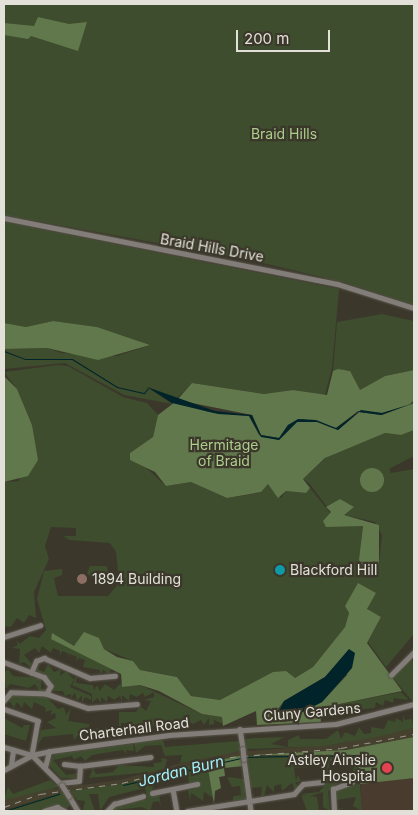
<!DOCTYPE html>
<style>
body{margin:0}
#map{position:relative;width:418px;height:815px;overflow:hidden;background:#3b372b;font-family:Inter,sans-serif}
div>[style]{position:absolute}
[style*='--x']{left:calc(var(--x)*1px);top:calc(var(--y)*1px);width:calc(var(--w)*1px);rotate:calc(var(--a)*1deg)}
.built>*{inset:0;background:#46412e}
.medical>*{inset:0;background:#493c2e}
.green>*{inset:0;background:#3d4d2d}
.forest>*{inset:0;background:#61774c}
.round{border-radius:50%}
.water>*{inset:0;background:#002429}
.stream>*{height:1px;margin:-0.5px;padding:0 0.5px;transform-origin:0.5px;border-radius:0.5px;background:#002429}
.roads{filter:drop-shadow(0 0 1px #59554a) drop-shadow(0 0 1px #59554a)}
.minor>*{height:4.5px;margin:-2.25px;padding:0 2.25px;transform-origin:2.25px;border-radius:2.25px;background:#827d78}
.rail>*{height:1px;margin-top:-0.5px;transform-origin:0;background:repeating-linear-gradient(90deg,#9a978d 0 6px,transparent 0 12px)}
.bridges{filter:drop-shadow(0 0 1px #59554a) drop-shadow(0 0 1px #59554a)}
.minor-bridge>*{height:4.5px;margin:-2.25px;padding:0 2.25px;transform-origin:2.25px;border-radius:2.25px;background:#827d78}
.dots>*{width:14px;height:14px;translate:-50% -50%;box-sizing:border-box;border:2px solid #3b372b;border-radius:50%}
span{translate:-50% -50%;white-space:nowrap;text-align:center;line-height:1.15;-webkit-text-stroke:4.5px #3b372b;paint-order:stroke}
.park-label{font-size:14px;color:#acce8b}
.street-label{font-size:14px;color:#e2e0d8}
.poi-label{font-size:14px;color:#e2e0d8}
.left{translate:0 -50%;text-align:left}
.right{translate:-100% -50%;text-align:right}
.water-label{font-size:15px;color:#a4f3fe;font-style:italic}
.frame{position:absolute;inset:0;border:5px solid #e2e0d8;pointer-events:none}
.scale{position:absolute;left:236px;top:30px;width:94px;height:22px;box-sizing:border-box;border:2px solid #e2e0d8;border-top:0;padding-left:6px;font-size:15px;line-height:18px;white-space:nowrap;color:#e2e0d8;-webkit-text-stroke:4px #3b372b;paint-order:stroke}
</style>
<div id="map">
<div class="built">
<div style="clip-path:polygon(414px 728px,414px 737px,399px 741px,336px 751px,243px 755px,68px 799px,63px 792px,4px 810px,4px 800px,29px 792px,120px 780px,213px 754px,338px 744px)"></div>
</div>
<div class="medical">
<div style="clip-path:polygon(414px 737px,414px 811px,362px 811px,359px 748px)"></div>
</div>
<div class="green">
<div style="clip-path:polygon(4px 4px,414px 4px,414px 305px,343px 282px,245px 259px,4px 215px)"></div>
<div style="clip-path:polygon(4px 222px,339px 289px,332px 368px,325px 395px,293px 390px,264px 394px,192px 383px,175px 400px,148px 387px,172px 404px,124px 395px,65px 363px,4px 369px,4px 349px,47px 348px,61px 353px,117px 356px,150px 345px,97px 327px,53px 321px,26px 327px,4px 323px)"></div>
<div style="clip-path:polygon(382px 314px,414px 321px,414px 370px,385px 376px,359px 391px,349px 370px,333px 371px,337px 322px)"></div>
<div style="clip-path:polygon(57px 365px,68px 366px,123px 397px,147px 403px,158px 415px,153px 437px,130px 453px,166px 486px,191px 482px,227px 498px,259px 493px,268px 484px,281px 498px,286px 491px,305px 493px,310px 488px,339px 524px,363px 526px,361px 540px,379px 564px,382px 535px,375px 522px,331px 512px,309px 483px,303px 479px,328px 456px,385px 433px,401px 435px,414px 430px,414px 456px,389px 469px,391px 473px,414px 469px,414px 634px,386px 667px,368px 642px,381px 617px,367px 610px,372px 597px,351px 598px,345px 606px,349px 613px,345px 627px,313px 667px,295px 678px,273px 672px,220px 700px,191px 696px,177px 677px,140px 670px,133px 661px,104px 649px,99px 638px,74px 646px,52px 634px,51px 638px,111px 669px,109px 674px,103px 670px,100px 675px,100px 670px,83px 667px,85px 660px,79px 658px,76px 662px,77px 657px,70px 654px,67px 659px,69px 654px,62px 651px,60px 656px,60px 651px,53px 648px,51px 653px,42px 646px,39px 653px,35px 648px,24px 655px,32px 664px,30px 667px,24px 662px,19px 664px,20px 649px,12px 648px,18px 645px,16px 640px,20px 644px,30px 636px,39px 638px,46px 630px,37px 599px,44px 571px,62px 569px,62px 575px,54px 578px,58px 596px,108px 596px,119px 583px,116px 552px,110px 543px,69px 540px,63px 536px,76px 536px,76px 528px,51px 527px,45px 546px,49px 559px,34px 592px,36px 618px,29px 615px,24px 623px,17px 618px,11px 627px,4px 626px,4px 482px,19px 481px,32px 425px,17px 389px,4px 372px)"></div>
<div style="clip-path:polygon(90px 566px,107px 566px,108px 573px,92px 579px,87px 573px)"></div>
<div style="clip-path:polygon(411px 659px,414px 663px,413px 702px,392px 677px)"></div>
<div style="clip-path:polygon(39px 663px,38px 669px,44px 672px,48px 664px,54px 672px,61px 669px,60px 676px,66px 671px,73px 679px,76px 675px,70px 687px,91px 696px,91px 700px,85px 697px,82px 703px,82px 695px,77px 701px,75px 693px,71px 698px,71px 694px,65px 696px,63px 691px,53px 691px,50px 679px,36px 671px)"></div>
<div style="clip-path:polygon(8px 669px,13px 676px,41px 678px,41px 689px,48px 689px,48px 684px,49px 690px,40px 692px,35px 684px,29px 688px,10px 684px,6px 689px,4px 673px)"></div>
<div style="clip-path:polygon(77px 675px,76px 683px,93px 685px,94px 690px,97px 685px,100px 691px,105px 684px,114px 690px,121px 683px,122px 687px,140px 685px,202px 714px,222px 717px,223px 724px,214px 720px,214px 724px,209px 725px,209px 718px,204px 725px,201px 720px,193px 724px,187px 721px,183px 726px,183px 721px,178px 727px,169px 722px,169px 727px,168px 723px,162px 729px,152px 725px,151px 730px,140px 724px,141px 729px,133px 726px,131px 731px,129px 723px,121px 723px,121px 737px,92px 740px,91px 728px,95px 733px,97px 727px,100px 732px,105px 727px,112px 731px,113px 726px,119px 730px,119px 712px,136px 712px,140px 706px,146px 711px,151px 701px,144px 700px,154px 697px,154px 692px,145px 697px,143px 693px,137px 697px,130px 694px,129px 701px,122px 695px,122px 702px,120px 696px,114px 700px,108px 696px,107px 702px,101px 697px,101px 703px,97px 698px,92px 703px,92px 694px,72px 685px)"></div>
<div style="clip-path:polygon(401px 692px,408px 699px,407px 700px,394px 698px,393px 703px,385px 700px,383px 706px,376px 702px,375px 708px,354px 710px,354px 714px,346px 708px,336px 718px,321px 715px,325px 707px)"></div>
<div style="clip-path:polygon(13px 695px,46px 696px,58px 709px,64px 707px,66px 715px,71px 708px,68px 721px,89px 724px,90px 733px,82px 733px,81px 739px,80px 733px,74px 740px,73px 734px,43px 737px,38px 744px,41px 730px,56px 728px,47px 722px,56px 718px,55px 713px,50px 715px,52px 710px,45px 712px,46px 708px,34px 702px,32px 709px,24px 702px,22px 708px,17px 702px,14px 708px,8px 699px)"></div>
<div style="clip-path:polygon(410px 713px,414px 728px,377px 737px,325px 746px,245px 749px,245px 739px,255px 738px,285px 737px,271px 744px,288px 747px,288px 740px,299px 735px,300px 739px,326px 739px,338px 730px,341px 739px,345px 732px,355px 736px,359px 727px,364px 734px,371px 733px,371px 727px,384px 729px,388px 720px,395px 722px,396px 718px,403px 722px,403px 715px,405px 720px,411px 719px)"></div>
<div style="clip-path:polygon(4px 718px,22px 728px,24px 725px,30px 725px,26px 741px,4px 734px)"></div>
<div style="clip-path:polygon(163px 740px,165px 747px,239px 741px,241px 751px,180px 763px,182px 755px,165px 756px,161px 745px,145px 746px,136px 753px,134px 743px)"></div>
<div style="clip-path:polygon(133px 744px,134px 751px,126px 750px,127px 754px,123px 750px,92px 755px,85px 761px,81px 756px,74px 760px,72px 756px,53px 760px,66px 775px,78px 773px,76px 778px,61px 778px,47px 763px,55px 754px)"></div>
<div style="clip-path:polygon(243px 755px,208px 763px,213px 798px,204px 792px,203px 801px,191px 793px,190px 802px,188px 790px,196px 789px,189px 784px,188px 776px,153px 784px,152px 796px,159px 793px,161px 808px,159px 801px,153px 802px,150px 811px,142px 807px,109px 811px,114px 806px,147px 799px,145px 788px,109px 797px,100px 811px,98px 794px,89px 794px,95px 811px,83px 810px,85px 801px,77px 800px,71px 791px,123px 784px,207px 761px)"></div>
<div style="clip-path:polygon(246px 755px,308px 758px,310px 767px,294px 768px,296px 781px,298px 775px,301px 781px,295px 783px,299px 787px,295px 791px,292px 783px,282px 791px,281px 784px,274px 786px,274px 792px,267px 785px,264px 796px,261px 796px,262px 787px,251px 788px)"></div>
<div style="clip-path:polygon(359px 756px,360px 780px,351px 780px,354px 767px,347px 760px,329px 761px,330px 779px,342px 780px,328px 791px,330px 811px,323px 807px,323px 792px,308px 797px,302px 794px,319px 792px,326px 783px,326px 766px,311px 767px,310px 758px)"></div>
<div style="clip-path:polygon(161px 758px,167px 759px,165px 768px,151px 772px,89px 778px,93px 768px,96px 774px,113px 772px,119px 765px,154px 767px,154px 763px,162px 762px)"></div>
<div style="clip-path:polygon(227px 777px,244px 779px,246px 799px,233px 801px,233px 796px,241px 795px,240px 786px,232px 787px)"></div>
<div style="clip-path:polygon(50px 780px,59px 787px,4px 800px,8px 787px,13px 794px)"></div>
<div style="clip-path:polygon(360px 784px,362px 811px,353px 806px,356px 797px,336px 800px,337px 809px,344px 808px,336px 811px,332px 795px,338px 786px)"></div>
<div style="clip-path:polygon(63px 792px,71px 805px,67px 808px,55px 805px,39px 811px,4px 811px)"></div>
<div style="clip-path:polygon(301px 795px,317px 797px,319px 811px,307px 811px)"></div>
</div>
<div class="forest">
<div style="clip-path:polygon(38px 17px,69px 24px,87px 22px,78px 51px,31px 36px,28px 39px,4px 35px,4px 23px,34px 26px)"></div>
<div style="clip-path:polygon(53px 321px,97px 327px,150px 345px,98px 360px,47px 348px,4px 349px,4px 323px,26px 327px)"></div>
<div style="clip-path:polygon(338px 369px,350px 371px,360px 390px,385px 376px,414px 370px,414px 400px,408px 406px,382px 413px,358px 411px,336px 428px,303px 419px,288px 425px,279px 438px,261px 435px,252px 415px,177px 400px,192px 383px,264px 394px,293px 390px,327px 395px,333px 371px)"></div>
<div style="clip-path:polygon(4px 376px,17px 389px,32px 425px,38px 460px,28px 476px,4px 482px)"></div>
<div style="clip-path:polygon(175px 402px,209px 412px,249px 416px,259px 435px,279px 440px,297px 422px,317px 422px,338px 430px,359px 412px,382px 415px,414px 403px,414px 430px,401px 435px,385px 433px,325px 458px,303px 479px,310px 488px,306px 493px,286px 491px,278px 498px,268px 484px,261px 492px,227px 498px,191px 482px,166px 486px,155px 472px,130px 460px,130px 453px,153px 437px,158px 415px)"></div>
<div class="round" style="left:360px;top:468px;width:24px;height:24px"></div>
<div style="clip-path:polygon(340px 499px,354px 507px,344px 515px,379px 525px,379px 564px,364px 568px,359px 560px,363px 526px,326px 527px,323px 521px,331px 512px,326px 507px)"></div>
<div style="clip-path:polygon(evenodd,358px 583px,376px 593px,367px 609px,381px 617px,367px 643px,402px 691px,325px 707px,320px 711px,321px 722px,257px 725px,256px 711px,223px 726px,222px 717px,202px 714px,159px 691px,140px 685px,122px 687px,121px 674px,51px 639px,52px 633px,74px 646px,84px 632px,99px 638px,104px 649px,117px 657px,133px 661px,140px 670px,177px 677px,191px 696px,220px 700px,273px 672px,286px 671px,295px 678px,313px 667px,345px 627px,349px 613px,345px 606px,358px 583px,349px 650px,347px 675px,322px 702px,291px 717px,275px 713px,284px 701px,325px 677px,349px 650px)"></div>
<div style="clip-path:polygon(414px 737px,414px 778px,360px 784px,358px 756px,251px 755px,346px 750px)"></div>
<div style="clip-path:polygon(243px 755px,244px 766px,224px 768px,225px 776px,219px 777px,221px 788px,215px 791px,214px 804px,207px 763px)"></div>
</div>
<div class="water">
<div style="clip-path:polygon(147px 387px,215px 411px,252px 415px,261px 435px,279px 438px,288px 425px,298px 419px,316px 420px,336px 428px,361px 410px,382px 413px,414px 403px,381px 415px,359px 412px,338px 430px,317px 422px,297px 422px,279px 440px,261px 437px,249px 416px,218px 414px,172px 403px)"></div>
<div style="clip-path:polygon(349px 649px,355px 653px,352px 668px,322px 702px,295px 716px,277px 716px,284px 701px,325px 677px)"></div>
</div>
<div class="stream">
<div style="--x:4;--y:351;--w:22;--a:21"></div>
<div style="--x:25;--y:359;--w:47;--a:0"></div>
<div style="--x:72;--y:359;--w:53;--a:31.9"></div>
<div style="--x:117;--y:387;--w:28;--a:13"></div>
<div style="--x:144;--y:393;--w:6;--a:-51"></div>
<div style="--x:245;--y:757;--w:114;--a:-1"></div>
<div style="--x:123;--y:785;--w:121;--a:-12.9"></div>
<div style="--x:4;--y:811;--w:58;--a:-17.2"></div>
</div>
<div class="roads">
<div class="minor">
<div style="--x:4;--y:218;--w:340;--a:11.2"></div>
<div style="--x:338;--y:284;--w:80;--a:17.5"></div>
<div style="--x:4;--y:637;--w:38;--a:-18"></div>
<div style="--x:4;--y:662;--w:43;--a:20.6"></div>
<div style="--x:44;--y:677;--w:11;--a:52"></div>
<div style="--x:51;--y:686;--w:9;--a:117"></div>
<div style="--x:47;--y:694;--w:36;--a:-178"></div>
<div style="--x:11;--y:693;--w:11;--a:131"></div>
<div style="--x:31;--y:673;--w:13;--a:-67"></div>
<div style="--x:36;--y:661;--w:9;--a:-21"></div>
<div style="--x:44;--y:658;--w:50;--a:23.5"></div>
<div style="--x:90;--y:678;--w:25;--a:-5"></div>
<div style="--x:391;--y:675;--w:33;--a:-45"></div>
<div style="--x:47;--y:694;--w:43;--a:18.9"></div>
<div style="--x:88;--y:708;--w:49;--a:-4.7"></div>
<div style="--x:4;--y:709;--w:36;--a:19"></div>
<div style="--x:38;--y:721;--w:35;--a:100"></div>
<div style="--x:240;--y:729;--w:20;--a:81"></div>
<div style="--x:4;--y:747;--w:29;--a:16"></div>
<div style="--x:32;--y:755;--w:41;--a:45"></div>
<div style="--x:244;--y:759;--w:52;--a:82.3"></div>
<div style="--x:64;--y:764;--w:16;--a:7"></div>
<div style="--x:11;--y:765;--w:15;--a:-82"></div>
<div style="--x:45;--y:767;--w:16;--a:-75"></div>
<div style="--x:4;--y:770;--w:32;--a:-28"></div>
<div style="--x:32;--y:755;--w:19;--a:-12"></div>
<div style="--x:51;--y:751;--w:119;--a:-7.7"></div>
<div style="--x:169;--y:735;--w:167;--a:-3.8"></div>
<div style="--x:336;--y:724;--w:81;--a:-14.4"></div>
<div style="--x:60;--y:783;--w:19;--a:-6"></div>
<div style="--x:79;--y:781;--w:15;--a:-86"></div>
<div style="--x:80;--y:766;--w:71;--a:-7.3"></div>
<div style="--x:173;--y:789;--w:22;--a:80"></div>
<div style="--x:152;--y:793;--w:46;--a:-11.3"></div>
<div style="--x:69;--y:796;--w:17;--a:59"></div>
<div style="--x:44;--y:811;--w:14;--a:-17"></div>
<div style="--x:57;--y:807;--w:9;--a:27"></div>
<div style="--x:107;--y:811;--w:10;--a:-45"></div>
<div style="--x:114;--y:804;--w:30;--a:-15"></div>
<div style="--x:187;--y:811;--w:108;--a:-9"></div>
<div style="--x:294;--y:794;--w:13;--a:-48"></div>
<div style="--x:303;--y:784;--w:19;--a:-6"></div>
<div style="--x:334;--y:811;--w:22;--a:-93"></div>
<div style="--x:333;--y:789;--w:20;--a:-20"></div>
</div>
</div>
<div class="rail">
<div style="--x:4;--y:807;--w:38;--a:-20"></div>
<div style="--x:40;--y:794;--w:83;--a:-7.6"></div>
<div style="--x:122;--y:783;--w:99;--a:-14.6"></div>
<div style="--x:218;--y:758;--w:123;--a:-4.6"></div>
<div style="--x:341;--y:748;--w:74;--a:-10.9"></div>
</div>
<div class="bridges">
<div class="minor-bridge">
<div style="--x:243;--y:749;--w:10;--a:84"></div>
<div style="--x:62;--y:785;--w:13;--a:58"></div>
</div>
</div>
<div class="dots">
<div style="left:280px;top:570px;background:#0f9aa8"></div>
<div style="left:82px;top:579px;background:#8d6e63"></div>
<div style="left:387px;top:768px;background:#e0444e"></div>
</div>
<div class="park-label">
<span style="left:284px;top:134px">Braid Hills</span>
<span style="left:224px;top:453px">Hermitage<br>of Braid</span>
</div>
<div class="street-label">
<span style="left:212px;top:248px;rotate:10deg">Braid Hills Drive</span>
<span style="left:312px;top:712px;rotate:-5deg">Cluny Gardens</span>
<span style="left:134px;top:729px;rotate:-7deg">Charterhall Road</span>
</div>
<div class="poi-label">
<span class="left" style="left:290px;top:570px">Blackford Hill</span>
<span class="left" style="left:92px;top:579px">1894 Building</span>
<span class="right" style="left:376px;top:768px">Astley Ainslie<br>Hospital</span>
</div>
<div class="water-label">
<span style="left:181px;top:771px;rotate:-14deg">Jordan Burn</span>
</div>
<div class="frame"></div>
<div class="scale">200 m</div>
</div>
